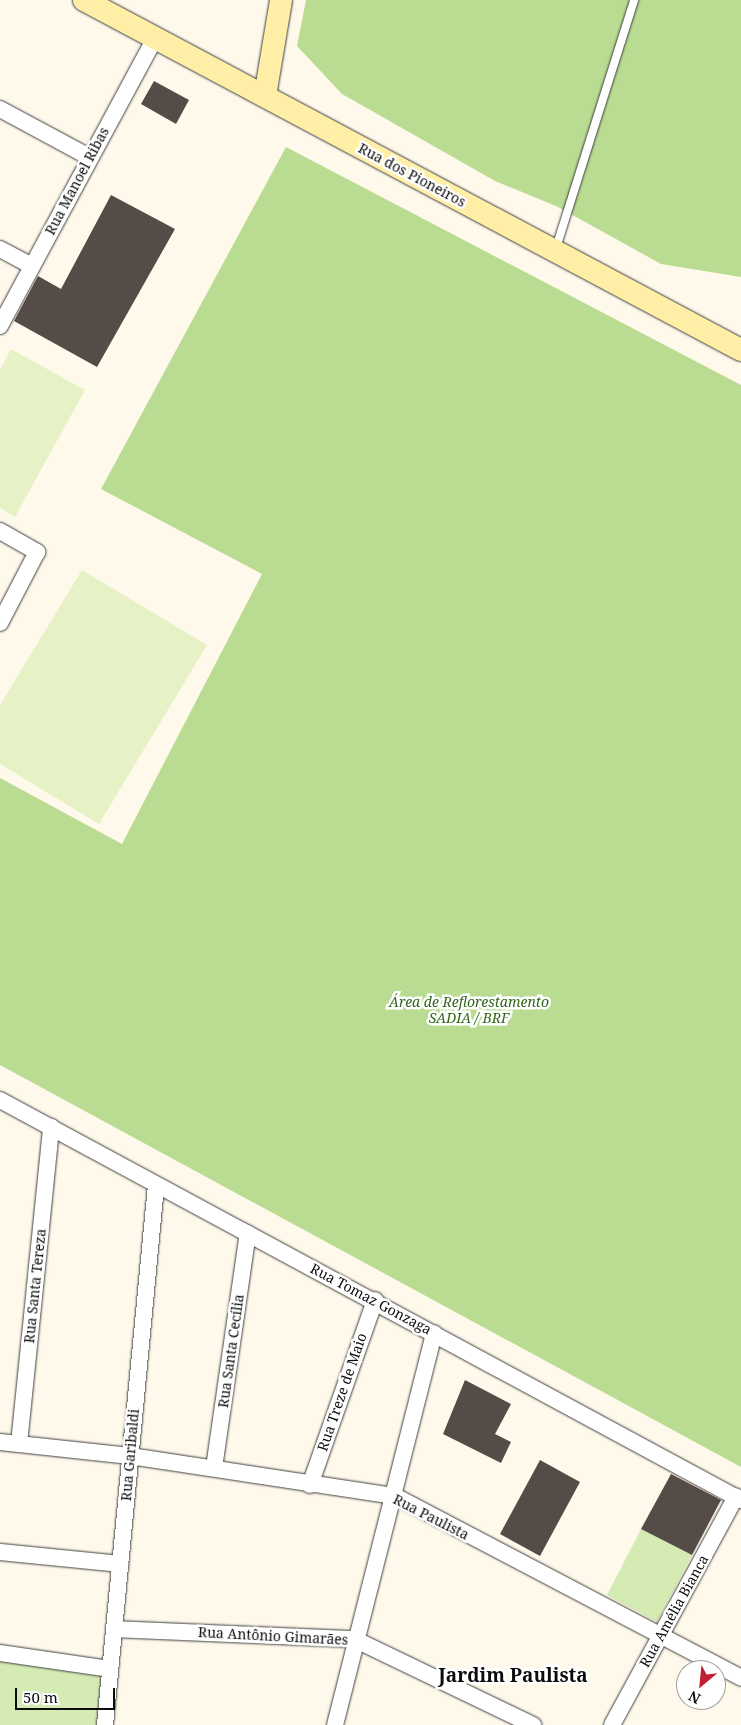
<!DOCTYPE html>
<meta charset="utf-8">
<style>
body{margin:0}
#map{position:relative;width:741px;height:1725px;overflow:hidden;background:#fff9eb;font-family:"Noto Serif",serif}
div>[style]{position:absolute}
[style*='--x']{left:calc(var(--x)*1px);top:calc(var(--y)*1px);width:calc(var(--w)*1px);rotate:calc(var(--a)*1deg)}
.green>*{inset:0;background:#d5ebb4}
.forest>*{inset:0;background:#badc92}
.pitch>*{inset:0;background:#e6f2c6}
.building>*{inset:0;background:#554c48}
.roads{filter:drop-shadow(0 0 1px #3f3f3f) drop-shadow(0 0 1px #3f3f3f)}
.lane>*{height:8px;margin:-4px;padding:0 4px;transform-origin:4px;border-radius:4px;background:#fff}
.street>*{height:16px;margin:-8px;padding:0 8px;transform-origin:8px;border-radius:8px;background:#fff}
.secondary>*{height:22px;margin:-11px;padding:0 11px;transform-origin:11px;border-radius:11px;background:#ffeea6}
span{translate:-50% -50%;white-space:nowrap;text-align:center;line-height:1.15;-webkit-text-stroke:5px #fff;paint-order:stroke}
.street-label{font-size:14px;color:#0c0c0c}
.park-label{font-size:14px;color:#30661a;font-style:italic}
.district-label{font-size:19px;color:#0c0c0c;font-weight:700}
.north{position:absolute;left:676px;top:1660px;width:50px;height:50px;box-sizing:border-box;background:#fff;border:1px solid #9e9e9e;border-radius:50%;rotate:208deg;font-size:14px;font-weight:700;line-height:20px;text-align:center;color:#0c0c0c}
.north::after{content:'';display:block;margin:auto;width:18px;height:22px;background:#c21e34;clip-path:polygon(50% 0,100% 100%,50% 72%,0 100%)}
.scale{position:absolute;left:15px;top:1688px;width:100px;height:22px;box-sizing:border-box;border:2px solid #0c0c0c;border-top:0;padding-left:6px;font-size:15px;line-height:18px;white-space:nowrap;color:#0c0c0c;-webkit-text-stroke:4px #fff;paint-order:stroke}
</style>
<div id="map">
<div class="green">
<div style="clip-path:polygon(641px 1529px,692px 1555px,657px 1622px,607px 1595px)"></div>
<div style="clip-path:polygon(0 1657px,105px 1671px,102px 1725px,0 1725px)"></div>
</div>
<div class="forest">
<div style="clip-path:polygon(306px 0,741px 0,741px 277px,661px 264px,558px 207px,495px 181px,342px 94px,297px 46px)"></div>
<div style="clip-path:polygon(286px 147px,741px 385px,741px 1467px,0 1065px,0 778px,122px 844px,262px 574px,101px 489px)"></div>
</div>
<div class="pitch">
<div style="clip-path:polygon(11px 349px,85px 390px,15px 517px,0 508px,0 370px)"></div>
<div style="clip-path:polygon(82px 570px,207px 645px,99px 824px,0 764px,0 705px)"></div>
</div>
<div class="building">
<div style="clip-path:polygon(154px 81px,189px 100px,176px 124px,141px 104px)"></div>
<div style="clip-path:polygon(111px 195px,175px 229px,97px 367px,14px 321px,38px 276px,61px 289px)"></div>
<div style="clip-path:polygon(465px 1380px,511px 1404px,495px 1434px,511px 1442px,501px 1463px,443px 1434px)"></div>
<div style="clip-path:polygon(540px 1460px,580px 1482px,540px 1556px,500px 1534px)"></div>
<div style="clip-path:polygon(671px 1474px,721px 1500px,692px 1555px,641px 1529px)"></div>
</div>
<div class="roads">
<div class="lane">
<div style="--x:556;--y:248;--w:260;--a:-72.5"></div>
</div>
<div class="street">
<div style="--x:0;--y:109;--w:101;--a:28.3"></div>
<div style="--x:0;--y:249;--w:36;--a:28"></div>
<div style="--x:0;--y:326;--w:327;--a:-61.7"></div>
<div style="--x:0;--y:531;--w:43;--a:29.6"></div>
<div style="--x:37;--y:552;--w:80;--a:117.5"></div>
<div style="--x:0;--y:1100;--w:842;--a:28.36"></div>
<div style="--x:0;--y:1442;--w:131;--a:6.1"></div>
<div style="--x:130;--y:1456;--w:268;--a:8.6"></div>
<div style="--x:395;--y:1496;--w:391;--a:27.7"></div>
<div style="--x:19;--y:1444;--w:319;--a:-84.2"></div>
<div style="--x:214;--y:1468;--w:237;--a:-81.8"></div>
<div style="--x:310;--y:1485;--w:196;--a:-70.6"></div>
<div style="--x:0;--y:1552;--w:121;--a:5.7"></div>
<div style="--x:114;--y:1629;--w:240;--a:2.4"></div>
<div style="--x:354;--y:1639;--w:199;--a:25.7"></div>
<div style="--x:0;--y:1653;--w:111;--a:8.3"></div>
<div style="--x:105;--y:1725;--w:542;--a:-84.6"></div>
<div style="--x:335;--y:1725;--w:404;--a:-75.8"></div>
<div style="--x:612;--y:1725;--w:260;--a:-61.5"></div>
</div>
<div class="secondary">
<div style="--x:84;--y:0;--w:744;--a:28.05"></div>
<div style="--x:265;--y:96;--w:97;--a:-80.5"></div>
</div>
</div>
<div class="street-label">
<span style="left:412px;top:175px;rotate:28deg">Rua dos Pioneiros</span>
<span style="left:77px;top:181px;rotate:-62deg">Rua Manoel Ribas</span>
<span style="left:35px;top:1286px;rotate:-84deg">Rua Santa Tereza</span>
<span style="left:371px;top:1299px;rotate:28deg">Rua Tomaz Gonzaga</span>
<span style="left:231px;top:1351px;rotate:-82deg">Rua Santa Cecília</span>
<span style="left:342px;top:1392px;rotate:-71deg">Rua Treze de Maio</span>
<span style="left:130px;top:1455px;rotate:-85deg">Rua Garibaldi</span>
<span style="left:431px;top:1517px;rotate:27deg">Rua Paulista</span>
<span style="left:674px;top:1611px;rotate:-61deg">Rua Amélia Bianca</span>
<span style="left:273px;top:1636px;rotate:3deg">Rua Antônio Gimarães</span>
</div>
<div class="park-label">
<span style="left:469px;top:1010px">Área de Reflorestamento<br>SADIA / BRF</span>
</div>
<div class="district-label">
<span style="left:513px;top:1676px">Jardim Paulista</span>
</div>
<div class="north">N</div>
<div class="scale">50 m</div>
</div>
